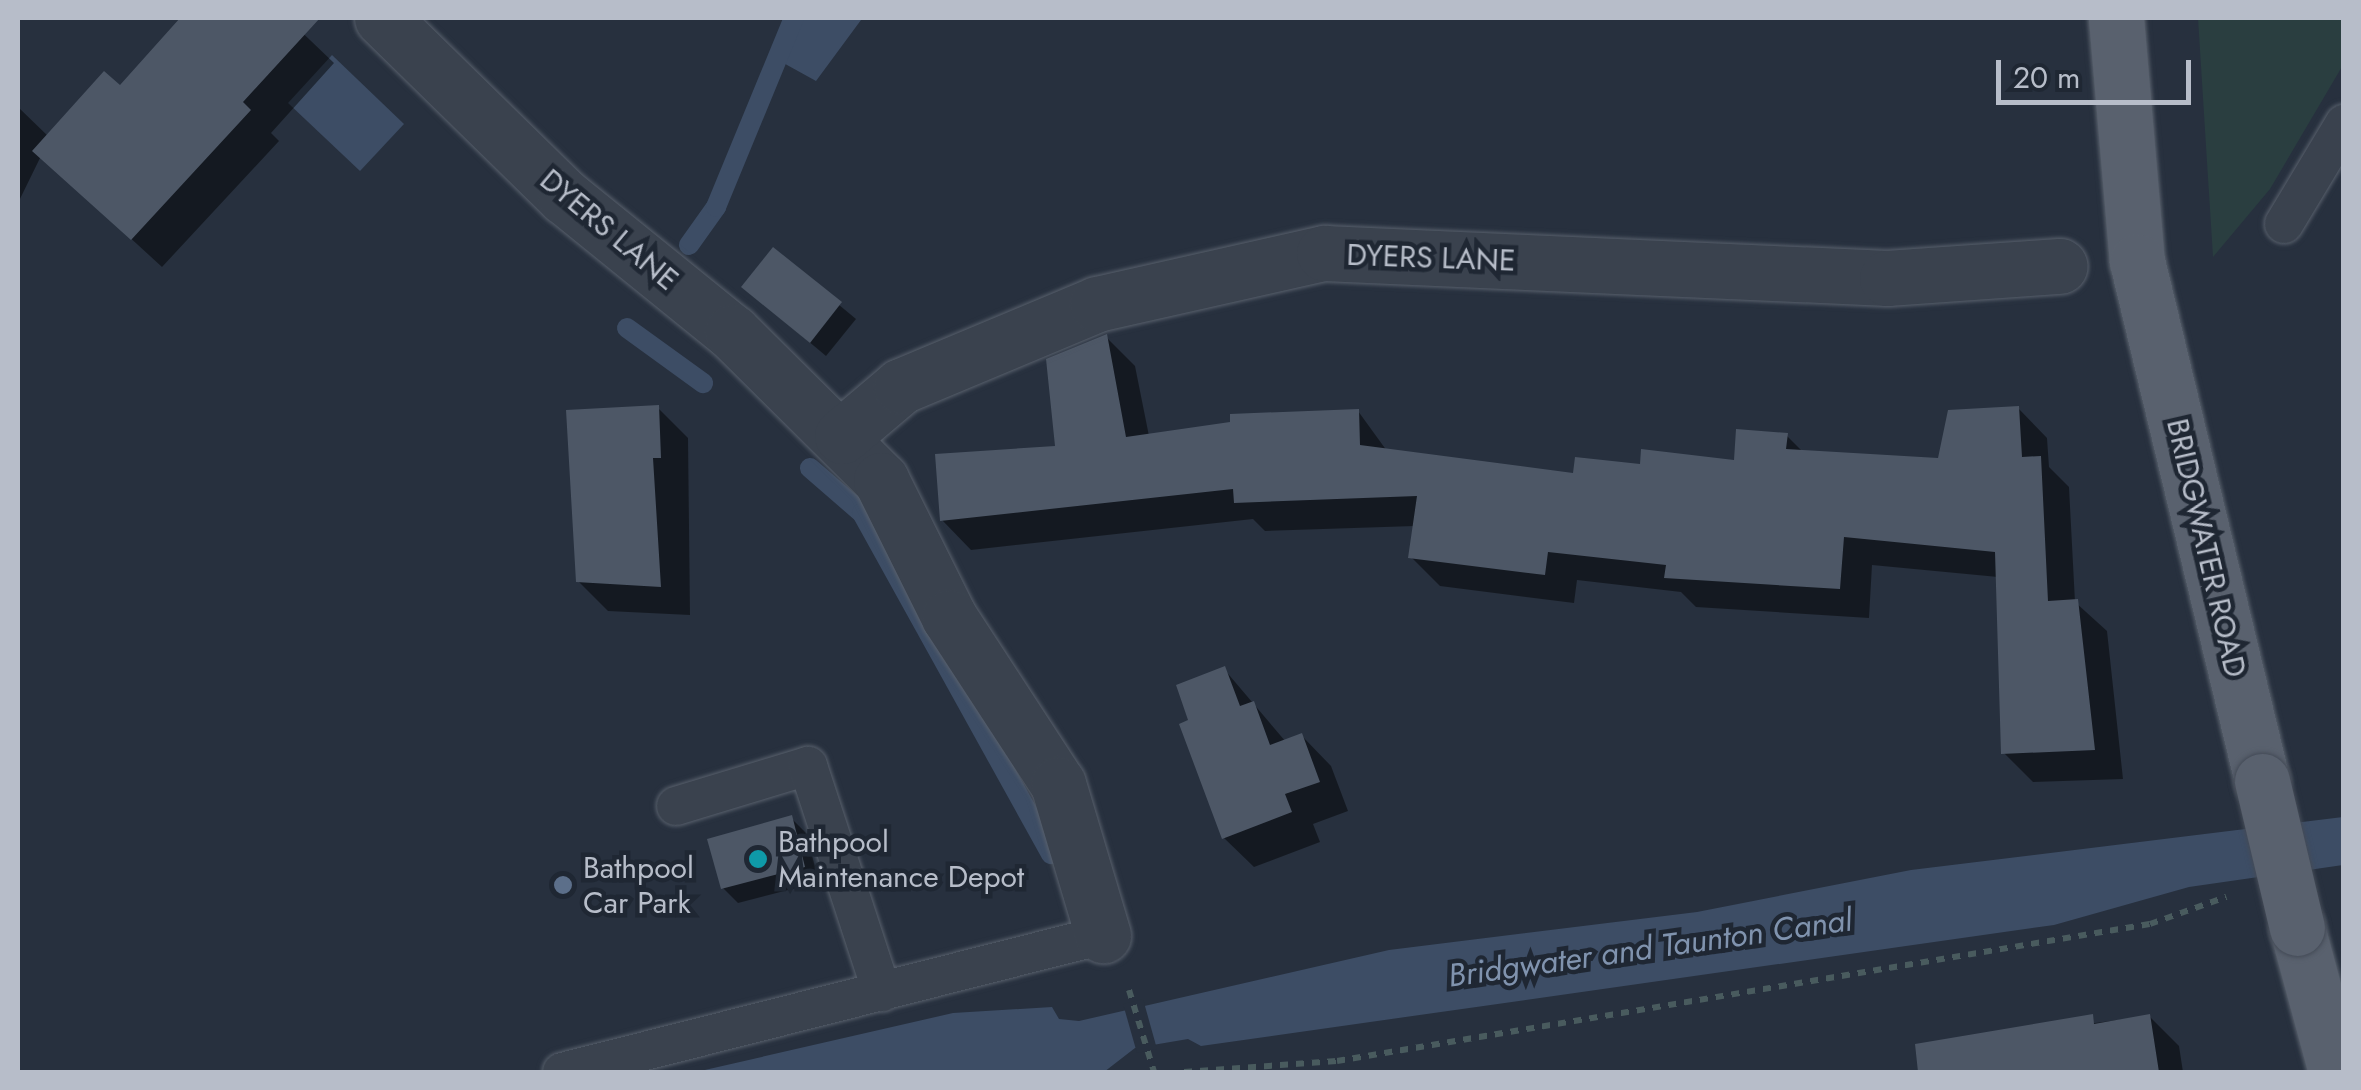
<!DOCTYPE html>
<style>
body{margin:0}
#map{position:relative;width:2361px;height:1090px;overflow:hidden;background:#27303e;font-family:Jost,sans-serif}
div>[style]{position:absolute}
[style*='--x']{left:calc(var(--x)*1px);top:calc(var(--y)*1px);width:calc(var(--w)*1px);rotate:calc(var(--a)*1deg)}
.green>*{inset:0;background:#2a3e40}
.water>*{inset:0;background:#3d4d65}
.pier>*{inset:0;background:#27303e}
.shadow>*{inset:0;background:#0007}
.stream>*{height:20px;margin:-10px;padding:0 10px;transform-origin:10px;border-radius:10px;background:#3d4d65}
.building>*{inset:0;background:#4d5766}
.path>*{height:6px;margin-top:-3px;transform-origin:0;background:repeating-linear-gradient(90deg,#495b5e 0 8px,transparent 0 16px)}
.roads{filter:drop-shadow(0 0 2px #58606c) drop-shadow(0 0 2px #58606c)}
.service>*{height:38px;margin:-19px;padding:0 19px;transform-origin:19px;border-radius:19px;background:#3a424e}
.minor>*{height:55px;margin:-27.5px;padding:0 27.5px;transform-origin:27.5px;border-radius:27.5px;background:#3a424e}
.primary>*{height:55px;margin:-27.5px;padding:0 27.5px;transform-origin:27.5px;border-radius:27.5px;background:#59616e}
.bridges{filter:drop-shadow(0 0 2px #444b57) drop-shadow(0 0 2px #444b57)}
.primary-bridge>*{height:55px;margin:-27.5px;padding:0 27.5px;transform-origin:27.5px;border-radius:27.5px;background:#59616e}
.dots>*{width:28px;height:28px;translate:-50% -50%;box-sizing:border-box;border:5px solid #1f2733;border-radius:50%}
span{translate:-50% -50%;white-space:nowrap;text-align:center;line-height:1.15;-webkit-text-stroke:9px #1f2733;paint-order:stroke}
.street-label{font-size:30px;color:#b7bdc9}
.poi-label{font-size:30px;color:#b7bdc9}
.left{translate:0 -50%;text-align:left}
.water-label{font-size:32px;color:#8093ae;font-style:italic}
.frame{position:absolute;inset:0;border:20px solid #b7bdc9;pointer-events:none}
.scale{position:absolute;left:1996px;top:60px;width:195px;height:45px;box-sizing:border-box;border:5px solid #b7bdc9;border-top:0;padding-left:12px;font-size:30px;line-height:35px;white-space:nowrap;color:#b7bdc9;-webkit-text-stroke:8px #1f2733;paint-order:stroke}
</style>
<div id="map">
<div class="green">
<div style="clip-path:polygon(2198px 18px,2343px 18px,2343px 65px,2270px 189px,2213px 257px)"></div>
</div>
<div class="water">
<div style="clip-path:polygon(784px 18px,901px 18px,861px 20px,816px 81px,778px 60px)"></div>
<div style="clip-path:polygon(332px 55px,404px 124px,360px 171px,288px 103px)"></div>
<div style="clip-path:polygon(2343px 817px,2343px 865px,2189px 887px,2054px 925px,1201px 1046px,1188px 1039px,1135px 1048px,1104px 1072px,696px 1072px,953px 1013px,1052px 1007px,1059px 1019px,1079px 1021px,1389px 950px,1697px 912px,1911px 870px)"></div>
</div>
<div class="pier">
<div style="clip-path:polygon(1143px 999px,1157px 1049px,1137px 1053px,1123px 1004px)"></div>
</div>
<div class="shadow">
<div style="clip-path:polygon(183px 18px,214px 41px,236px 18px,287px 18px,334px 63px,271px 133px,279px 141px,162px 267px,41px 156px,18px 203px,18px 107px,49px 137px,120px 88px)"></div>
<div style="clip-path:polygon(773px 250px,856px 319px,826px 356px,744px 287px)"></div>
<div style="clip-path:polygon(1106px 337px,1135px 366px,1149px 436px,1358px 411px,1387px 451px,1575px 476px,1737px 462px,1787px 436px,1804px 453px,1940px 461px,2018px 408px,2047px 438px,2049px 467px,2069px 487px,2075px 602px,2107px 631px,2123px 779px,2033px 782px,2004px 753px,1998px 577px,1872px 565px,1869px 618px,1696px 607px,1681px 592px,1577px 580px,1574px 603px,1440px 586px,1411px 557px,1415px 526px,1265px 531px,1253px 519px,971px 550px,942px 520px,1058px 448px)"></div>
<div style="clip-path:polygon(658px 408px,688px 438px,690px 615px,608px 611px,578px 581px)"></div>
<div style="clip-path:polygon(1224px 669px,1286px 742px,1302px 736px,1331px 766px,1348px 811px,1313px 824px,1320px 842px,1254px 867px,1224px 838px,1191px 722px)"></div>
<div style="clip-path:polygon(791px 818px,806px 833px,819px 882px,738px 903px,723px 888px)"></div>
<div style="clip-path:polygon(2149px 1016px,2179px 1046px,2183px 1072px,1938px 1072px,1933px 1044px)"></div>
<div style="clip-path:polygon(1666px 1070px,1669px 1072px,1619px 1072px)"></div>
</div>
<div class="stream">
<div style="--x:689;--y:245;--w:47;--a:-54.6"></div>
<div style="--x:716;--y:207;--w:204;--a:-67.6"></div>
<div style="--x:627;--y:328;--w:94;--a:35.9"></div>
<div style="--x:810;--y:468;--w:69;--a:40.9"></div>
<div style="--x:862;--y:513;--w:390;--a:61"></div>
</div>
<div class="building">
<div style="clip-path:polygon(180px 18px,320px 18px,243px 102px,251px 110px,131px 240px,32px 151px,104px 71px,120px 85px)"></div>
<div style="clip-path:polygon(773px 247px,842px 302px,810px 343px,741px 287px)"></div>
<div style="clip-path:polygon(1107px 334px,1126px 437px,1230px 422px,1230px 414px,1359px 409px,1360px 445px,1573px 473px,1575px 457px,1640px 464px,1641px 449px,1734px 460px,1736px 429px,1788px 433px,1786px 449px,1938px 458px,1948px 410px,2019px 406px,2022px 457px,2041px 456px,2048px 601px,2078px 599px,2095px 750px,2001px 754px,1995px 552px,1844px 537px,1840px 589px,1664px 578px,1666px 565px,1548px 552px,1545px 575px,1408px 558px,1417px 496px,1234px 503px,1233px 489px,940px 521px,935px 454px,1055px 446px,1046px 359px)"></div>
<div style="clip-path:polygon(659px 405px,661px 458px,653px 458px,661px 587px,576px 582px,566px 410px)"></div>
<div style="clip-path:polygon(1225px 666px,1240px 706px,1254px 701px,1270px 745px,1302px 733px,1320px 782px,1285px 794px,1292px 812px,1222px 839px,1179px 724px,1188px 720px,1176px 685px)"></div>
<div style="clip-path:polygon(792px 815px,805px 867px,721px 889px,707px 839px)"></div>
<div style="clip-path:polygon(2093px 1014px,2094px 1024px,2150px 1014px,2159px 1072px,1918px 1072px,1915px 1044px)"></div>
</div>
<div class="path">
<div style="--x:1129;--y:990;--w:86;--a:73"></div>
<div style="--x:1184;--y:1072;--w:153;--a:-4.1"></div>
<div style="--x:1337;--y:1061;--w:824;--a:-9.57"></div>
<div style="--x:2150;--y:924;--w:81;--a:-19.6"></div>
</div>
<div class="roads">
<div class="service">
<div style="--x:2284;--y:224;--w:117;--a:-59"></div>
<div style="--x:676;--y:806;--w:138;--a:-16.9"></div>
<div style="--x:808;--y:766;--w:238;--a:71.9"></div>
<div style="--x:562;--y:1072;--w:558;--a:-14.21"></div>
</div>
<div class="minor">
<div style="--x:382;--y:18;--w:256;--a:44.4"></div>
<div style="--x:565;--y:197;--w:215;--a:39"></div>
<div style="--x:732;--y:332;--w:210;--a:44.8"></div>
<div style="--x:881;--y:480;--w:153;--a:63.6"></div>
<div style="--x:949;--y:617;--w:199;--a:56.9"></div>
<div style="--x:1058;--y:784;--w:158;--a:73.4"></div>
<div style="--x:842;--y:436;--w:77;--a:-40.3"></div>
<div style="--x:901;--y:386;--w:212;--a:-22.7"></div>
<div style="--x:1097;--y:304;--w:233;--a:-12.7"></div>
<div style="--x:1324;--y:253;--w:564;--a:2.54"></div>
<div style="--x:1887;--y:278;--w:173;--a:-4"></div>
</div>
<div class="primary">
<div style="--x:2116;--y:18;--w:244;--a:85.1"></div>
<div style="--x:2137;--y:261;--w:535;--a:76.48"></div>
<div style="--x:2297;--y:928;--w:149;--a:74.8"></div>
</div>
</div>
<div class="bridges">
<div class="primary-bridge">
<div style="--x:2262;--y:781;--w:151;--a:76.6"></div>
</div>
</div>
<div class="dots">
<div style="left:758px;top:859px;background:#0f9aa8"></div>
<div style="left:563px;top:885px;background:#5c6f8a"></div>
</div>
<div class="street-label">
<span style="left:609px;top:230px;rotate:40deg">DYERS LANE</span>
<span style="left:1431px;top:258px;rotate:2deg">DYERS LANE</span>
<span style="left:2206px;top:548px;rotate:77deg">BRIDGWATER ROAD</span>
</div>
<div class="poi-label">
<span class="left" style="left:778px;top:859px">Bathpool<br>Maintenance Depot</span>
<span class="left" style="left:583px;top:885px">Bathpool<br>Car Park</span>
</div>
<div class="water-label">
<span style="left:1650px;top:948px;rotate:-8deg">Bridgwater and Taunton Canal</span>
</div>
<div class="frame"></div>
<div class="scale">20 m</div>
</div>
